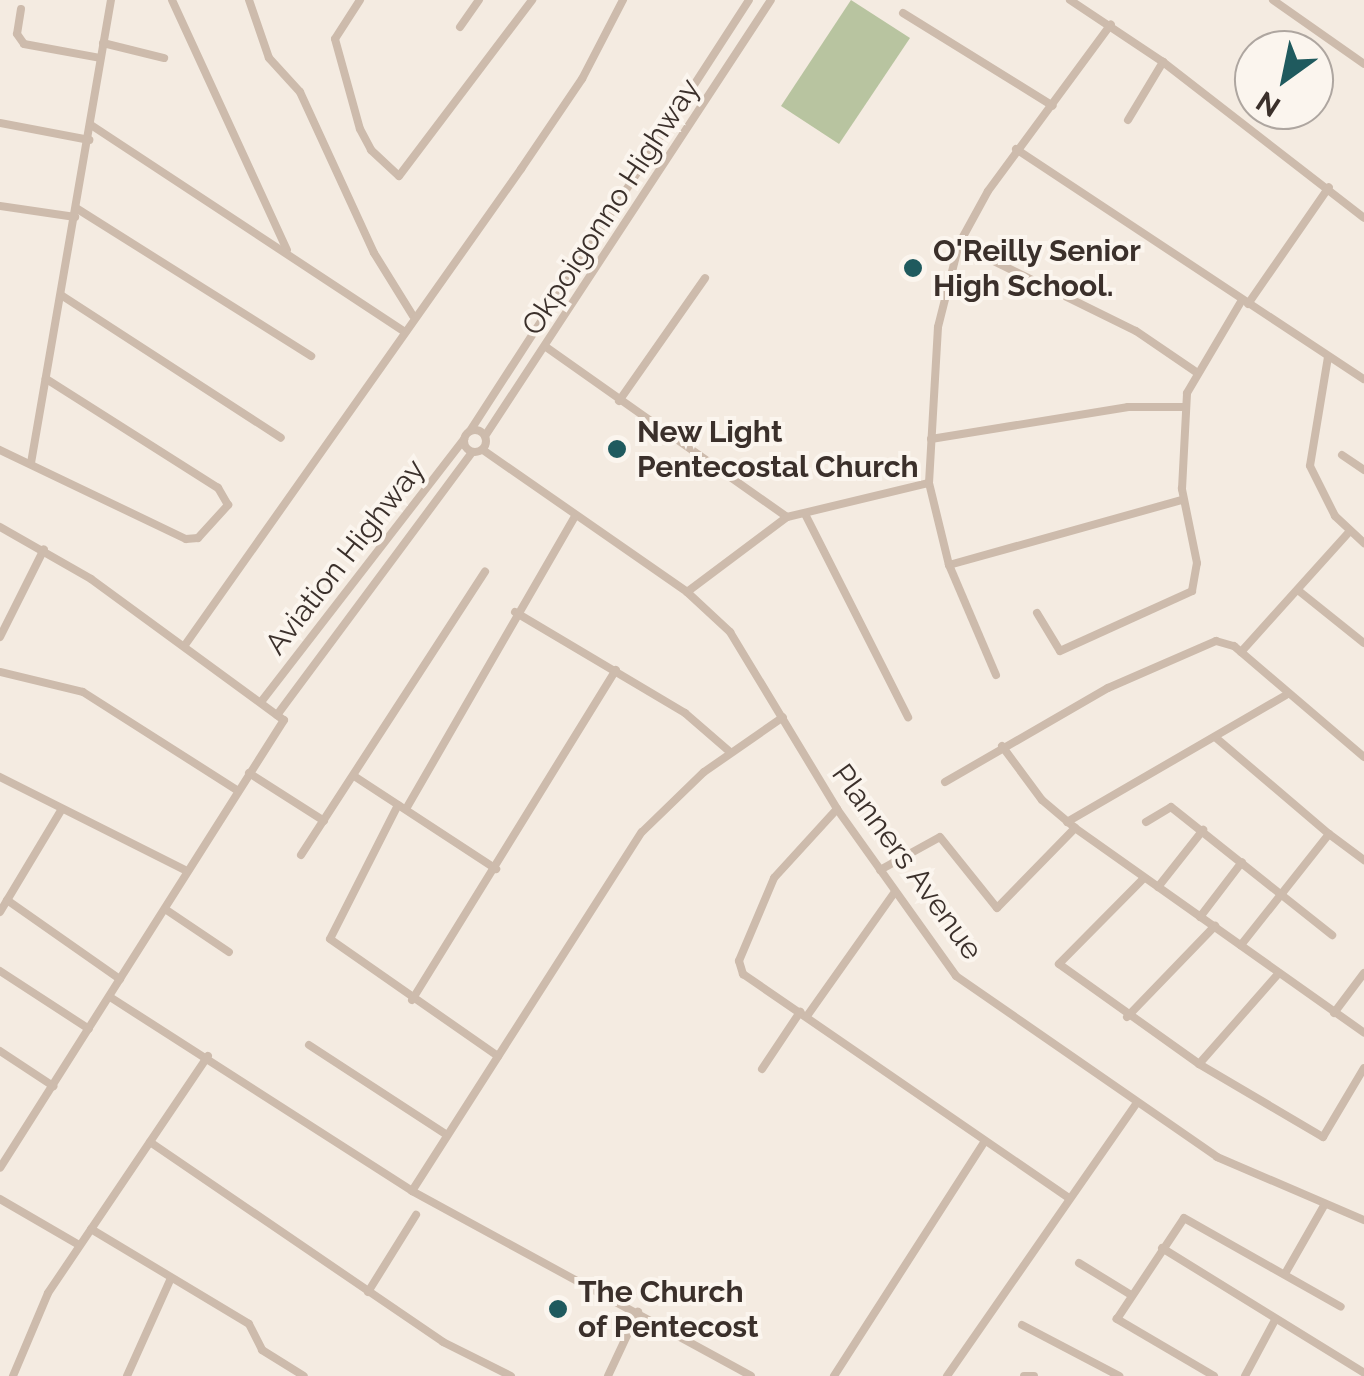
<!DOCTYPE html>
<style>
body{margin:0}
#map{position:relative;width:1364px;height:1376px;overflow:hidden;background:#f4ebe1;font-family:Raleway,sans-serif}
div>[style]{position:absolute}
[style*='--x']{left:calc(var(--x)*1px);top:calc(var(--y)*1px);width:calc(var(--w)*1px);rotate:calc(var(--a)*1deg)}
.green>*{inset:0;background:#b8c4a0}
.minor>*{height:8px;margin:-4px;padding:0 4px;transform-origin:4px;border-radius:4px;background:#cdbbac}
.minor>.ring{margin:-4px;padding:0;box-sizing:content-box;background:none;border:8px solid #cdbbac;border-radius:50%}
.dots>*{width:28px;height:28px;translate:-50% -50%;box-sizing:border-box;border:5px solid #fbf5ee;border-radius:50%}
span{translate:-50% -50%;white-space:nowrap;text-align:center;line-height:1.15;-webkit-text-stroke:8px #fbf5ee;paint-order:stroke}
.street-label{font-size:30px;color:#3b302b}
.poi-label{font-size:30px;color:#3b302b;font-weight:700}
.left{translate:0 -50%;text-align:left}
.north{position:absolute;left:1234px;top:30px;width:100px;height:100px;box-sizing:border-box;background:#fbf5ee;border:2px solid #aea6a0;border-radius:50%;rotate:213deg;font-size:28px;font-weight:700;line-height:40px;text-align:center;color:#3b302b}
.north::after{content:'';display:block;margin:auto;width:35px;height:45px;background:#1f5a5e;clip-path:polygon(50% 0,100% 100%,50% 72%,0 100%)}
</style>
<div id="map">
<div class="green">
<div style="clip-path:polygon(851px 0,910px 38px,839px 144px,781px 106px)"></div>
</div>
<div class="minor">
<div style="--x:172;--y:0;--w:275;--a:65.3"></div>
<div style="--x:249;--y:0;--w:61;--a:71"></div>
<div style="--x:269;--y:58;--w:46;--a:47.6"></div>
<div style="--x:300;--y:92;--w:177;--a:65.3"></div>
<div style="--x:374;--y:253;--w:74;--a:58.2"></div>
<div style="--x:360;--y:0;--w:46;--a:122.7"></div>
<div style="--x:335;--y:39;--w:93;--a:74.5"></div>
<div style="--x:360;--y:129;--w:24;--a:62"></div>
<div style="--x:371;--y:150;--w:38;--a:43"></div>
<div style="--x:399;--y:176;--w:221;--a:-52.9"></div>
<div style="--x:1070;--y:0;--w:112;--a:33.7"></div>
<div style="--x:1163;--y:62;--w:254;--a:37.8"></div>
<div style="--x:1273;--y:0;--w:111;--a:35.1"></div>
<div style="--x:21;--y:9;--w:25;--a:99"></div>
<div style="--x:17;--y:34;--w:12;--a:55"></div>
<div style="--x:24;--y:44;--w:77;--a:10.4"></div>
<div style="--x:903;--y:13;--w:176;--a:31.8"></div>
<div style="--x:460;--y:27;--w:33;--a:-55"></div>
<div style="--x:103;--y:43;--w:63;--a:13.8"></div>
<div style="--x:1128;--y:120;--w:68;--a:-58.9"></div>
<div style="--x:0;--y:123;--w:91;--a:10.8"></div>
<div style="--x:91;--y:125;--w:374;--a:33.4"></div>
<div style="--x:1016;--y:149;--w:417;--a:33.5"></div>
<div style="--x:0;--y:206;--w:76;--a:8.3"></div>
<div style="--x:76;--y:208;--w:278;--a:32.2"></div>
<div style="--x:959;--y:244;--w:197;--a:26.2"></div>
<div style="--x:1136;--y:331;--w:73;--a:34.3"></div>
<div style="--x:61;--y:295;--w:262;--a:33"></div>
<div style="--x:1248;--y:304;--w:142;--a:-55.3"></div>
<div style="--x:546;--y:347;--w:295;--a:35.2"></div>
<div style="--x:1328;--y:357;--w:110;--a:99.4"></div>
<div style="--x:1310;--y:466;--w:56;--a:63.4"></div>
<div style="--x:1335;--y:516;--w:40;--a:43"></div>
<div style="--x:619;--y:401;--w:150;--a:-55"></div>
<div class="ring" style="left:464px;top:430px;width:14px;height:14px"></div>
<div style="--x:470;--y:431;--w:513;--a:-57.08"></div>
<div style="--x:485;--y:436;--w:521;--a:-56.74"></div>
<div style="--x:931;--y:439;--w:200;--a:-9.2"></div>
<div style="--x:1128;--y:407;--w:57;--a:0"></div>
<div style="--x:0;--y:450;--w:206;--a:25.6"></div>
<div style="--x:186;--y:539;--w:12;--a:-5"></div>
<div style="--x:198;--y:538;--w:45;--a:-47.7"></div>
<div style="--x:228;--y:505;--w:20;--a:-120"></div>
<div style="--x:218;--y:488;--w:204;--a:-147.6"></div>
<div style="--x:483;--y:450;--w:249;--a:34.8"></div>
<div style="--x:687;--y:592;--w:59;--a:42.9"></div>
<div style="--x:730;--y:632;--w:207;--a:58.8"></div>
<div style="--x:837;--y:809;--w:205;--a:54.5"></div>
<div style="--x:956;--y:976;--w:318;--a:34.7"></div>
<div style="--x:1217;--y:1157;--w:160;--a:23.2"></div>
<div style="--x:1342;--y:455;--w:27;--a:34"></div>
<div style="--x:31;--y:463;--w:470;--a:-80.2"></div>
<div style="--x:805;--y:514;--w:228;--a:63.1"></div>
<div style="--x:0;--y:527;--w:105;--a:29.7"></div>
<div style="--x:91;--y:579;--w:239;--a:36.2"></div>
<div style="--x:284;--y:720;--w:530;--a:122.37"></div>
<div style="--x:949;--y:565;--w:242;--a:-15.6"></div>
<div style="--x:1299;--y:591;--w:83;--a:38.7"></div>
<div style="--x:687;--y:592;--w:125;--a:-36.9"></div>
<div style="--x:787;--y:517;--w:146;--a:-13.5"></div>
<div style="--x:515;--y:612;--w:198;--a:30.7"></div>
<div style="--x:685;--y:713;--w:60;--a:40.9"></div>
<div style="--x:1037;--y:613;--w:44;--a:58.8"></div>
<div style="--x:1060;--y:651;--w:145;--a:-24.4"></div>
<div style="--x:1192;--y:591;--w:28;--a:-80"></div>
<div style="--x:1197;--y:563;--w:76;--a:-101.5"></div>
<div style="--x:1182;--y:489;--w:96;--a:-87"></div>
<div style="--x:1187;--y:393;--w:108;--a:-59.4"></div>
<div style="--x:0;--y:637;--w:98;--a:-63.4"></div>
<div style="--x:185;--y:645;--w:583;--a:-54.78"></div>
<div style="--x:521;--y:169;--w:109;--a:-55.9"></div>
<div style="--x:582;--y:79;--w:89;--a:-62.6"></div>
<div style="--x:1241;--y:652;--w:163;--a:-48"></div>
<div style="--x:0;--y:672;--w:85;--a:13.5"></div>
<div style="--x:83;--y:692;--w:183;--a:32.5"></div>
<div style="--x:996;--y:675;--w:120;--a:-113.1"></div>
<div style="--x:949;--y:565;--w:84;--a:-103.7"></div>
<div style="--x:929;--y:483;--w:156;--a:-86.7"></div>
<div style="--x:938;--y:327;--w:86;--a:-75.8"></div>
<div style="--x:959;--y:244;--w:60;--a:-61.3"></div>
<div style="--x:988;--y:191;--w:207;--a:-53.6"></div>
<div style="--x:261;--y:702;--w:332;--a:-52.3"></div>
<div style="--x:277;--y:715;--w:327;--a:-53.4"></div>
<div style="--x:1215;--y:737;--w:150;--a:40.4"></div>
<div style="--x:1329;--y:834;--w:142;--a:128.4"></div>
<div style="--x:1002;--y:746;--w:67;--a:53.5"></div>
<div style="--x:1042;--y:800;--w:43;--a:40.3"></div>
<div style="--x:1075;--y:828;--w:354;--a:35.3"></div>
<div style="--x:249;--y:773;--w:89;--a:32.6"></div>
<div style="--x:354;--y:776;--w:170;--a:33.2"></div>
<div style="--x:0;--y:777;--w:209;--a:26.7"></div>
<div style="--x:945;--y:782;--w:188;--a:-30"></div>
<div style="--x:1108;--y:688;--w:118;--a:-23.5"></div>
<div style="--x:1216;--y:641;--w:19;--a:16"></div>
<div style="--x:1234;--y:646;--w:171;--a:40.5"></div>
<div style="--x:398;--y:805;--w:150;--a:116.9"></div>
<div style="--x:330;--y:939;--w:205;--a:34.9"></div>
<div style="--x:406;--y:809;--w:336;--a:-60"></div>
<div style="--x:837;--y:809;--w:93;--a:132.4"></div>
<div style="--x:774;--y:878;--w:90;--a:112.9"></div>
<div style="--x:739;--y:961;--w:14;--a:73"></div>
<div style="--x:743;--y:974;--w:393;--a:34.5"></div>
<div style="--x:1067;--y:822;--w:253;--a:-30.1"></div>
<div style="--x:1146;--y:822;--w:29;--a:-31"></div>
<div style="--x:1171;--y:807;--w:206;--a:38.5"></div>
<div style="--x:1329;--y:834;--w:44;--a:36.6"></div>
<div style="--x:301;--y:855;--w:338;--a:-57"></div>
<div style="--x:880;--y:870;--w:68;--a:-28.8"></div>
<div style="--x:940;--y:837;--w:91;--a:51.2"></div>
<div style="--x:997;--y:908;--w:112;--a:-45.7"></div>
<div style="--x:1144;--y:878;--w:121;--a:134.7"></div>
<div style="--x:1059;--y:964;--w:172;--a:35.5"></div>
<div style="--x:1199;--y:1064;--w:144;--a:30.5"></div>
<div style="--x:1323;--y:1137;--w:80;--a:-59.3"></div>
<div style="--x:1158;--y:887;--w:73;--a:-51.7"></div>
<div style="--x:7;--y:900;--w:138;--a:35"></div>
<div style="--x:165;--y:909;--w:77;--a:33.9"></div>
<div style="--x:0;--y:912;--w:120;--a:-59"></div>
<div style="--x:1200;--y:917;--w:69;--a:-52.6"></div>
<div style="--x:0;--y:971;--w:106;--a:33.1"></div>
<div style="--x:110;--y:997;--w:359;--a:32.7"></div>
<div style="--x:412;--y:1191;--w:386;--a:28.6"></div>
<div style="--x:412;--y:1000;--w:388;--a:-58.3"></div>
<div style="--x:1334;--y:1013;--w:50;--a:-53.1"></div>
<div style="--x:807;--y:1016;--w:151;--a:-54.7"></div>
<div style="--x:1127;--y:1017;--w:127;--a:-46"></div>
<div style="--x:309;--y:1045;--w:165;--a:33.1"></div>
<div style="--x:0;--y:1051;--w:64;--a:33.4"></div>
<div style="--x:1199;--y:1064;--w:121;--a:-48.7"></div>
<div style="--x:762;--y:1069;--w:69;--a:-56.3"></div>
<div style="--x:150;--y:1142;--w:355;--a:34.3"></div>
<div style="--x:443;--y:1342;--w:76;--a:26.6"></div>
<div style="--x:412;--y:1191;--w:426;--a:-57.4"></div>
<div style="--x:642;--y:832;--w:86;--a:-44.1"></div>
<div style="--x:704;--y:772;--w:96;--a:-34.8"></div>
<div style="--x:0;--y:1199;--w:91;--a:30.2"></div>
<div style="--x:91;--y:1229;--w:184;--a:31"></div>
<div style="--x:249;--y:1324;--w:29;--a:63"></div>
<div style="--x:262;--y:1350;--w:49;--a:31.8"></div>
<div style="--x:1162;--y:1248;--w:238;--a:31.7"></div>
<div style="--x:1079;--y:1263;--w:61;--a:31.6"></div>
<div style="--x:1286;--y:1272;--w:78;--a:-60.2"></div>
<div style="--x:368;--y:1292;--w:91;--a:-58.1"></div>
<div style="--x:1022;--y:1325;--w:110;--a:27.7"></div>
<div style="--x:13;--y:1376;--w:90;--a:-67.1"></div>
<div style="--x:48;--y:1293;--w:286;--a:-56"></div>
<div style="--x:127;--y:1376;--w:107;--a:-65.8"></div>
<div style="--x:608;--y:1376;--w:71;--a:-64.9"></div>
<div style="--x:834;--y:1376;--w:278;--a:-57.3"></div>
<div style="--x:947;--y:1376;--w:330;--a:-55.2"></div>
<div style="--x:1024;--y:1376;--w:10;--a:0"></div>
<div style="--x:1214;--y:1376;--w:113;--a:-149.6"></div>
<div style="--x:1117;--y:1319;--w:121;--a:-56.4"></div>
<div style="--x:1184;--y:1218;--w:180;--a:29.5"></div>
<div style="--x:1245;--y:1376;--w:64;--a:-61.8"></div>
</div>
<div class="dots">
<div style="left:913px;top:268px;background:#1f5a5e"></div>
<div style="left:617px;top:449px;background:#1f5a5e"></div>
<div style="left:558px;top:1309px;background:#1f5a5e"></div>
</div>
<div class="street-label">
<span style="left:611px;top:207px;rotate:-57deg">Okpoigonno Highway</span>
<span style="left:345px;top:557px;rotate:-52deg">Aviation Highway</span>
<span style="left:907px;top:862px;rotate:54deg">Planners Avenue</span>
</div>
<div class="poi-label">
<span class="left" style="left:933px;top:268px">O'Reilly Senior<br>High School.</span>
<span class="left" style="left:637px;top:449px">New Light<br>Pentecostal Church</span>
<span class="left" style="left:578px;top:1309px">The Church<br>of Pentecost</span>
</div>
<div class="north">N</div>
</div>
